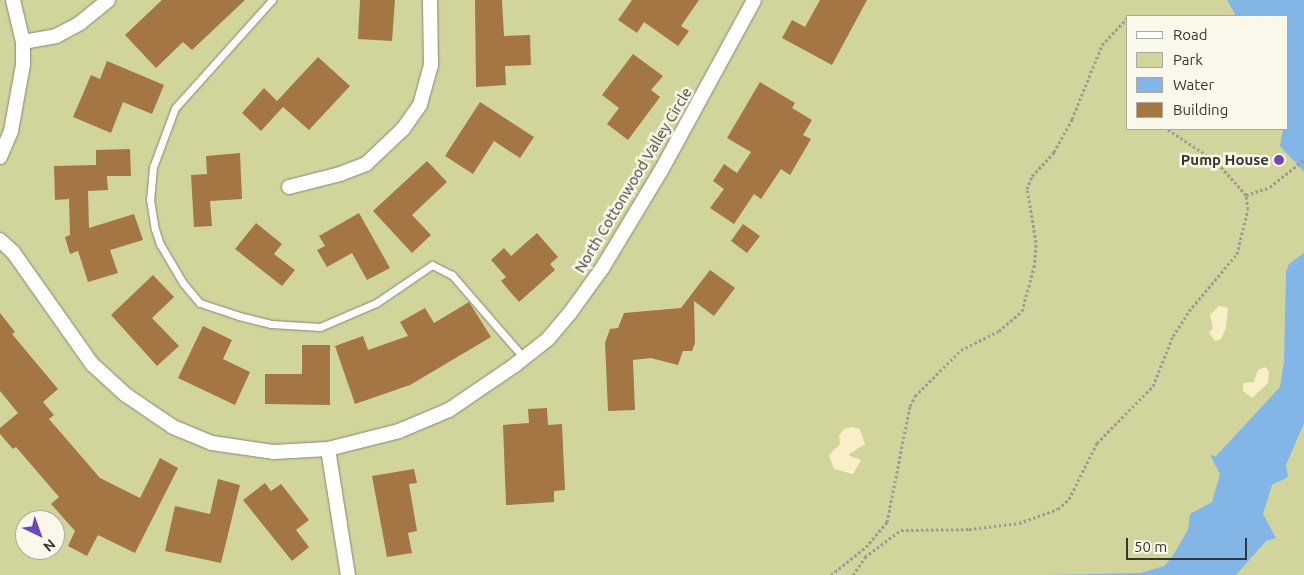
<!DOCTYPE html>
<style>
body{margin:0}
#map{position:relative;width:1304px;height:575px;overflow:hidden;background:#faf8ea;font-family:Ubuntu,sans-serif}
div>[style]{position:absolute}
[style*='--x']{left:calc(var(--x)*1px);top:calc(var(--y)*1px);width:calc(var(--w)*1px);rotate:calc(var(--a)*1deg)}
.green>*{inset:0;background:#d2d59b}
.sand>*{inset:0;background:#f8eec8}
.water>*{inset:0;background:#84b5e7}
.building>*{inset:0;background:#a47643}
.path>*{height:3px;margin-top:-1.5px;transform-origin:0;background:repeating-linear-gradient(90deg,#9d9c92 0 2.5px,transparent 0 5px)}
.roads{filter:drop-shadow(0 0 1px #888679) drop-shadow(0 0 1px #888679)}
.service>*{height:7px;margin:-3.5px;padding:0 3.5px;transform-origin:3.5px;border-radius:3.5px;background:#fff}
.minor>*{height:14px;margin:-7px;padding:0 7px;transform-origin:7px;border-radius:7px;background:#fff}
.dots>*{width:14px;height:14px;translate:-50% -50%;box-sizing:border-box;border:2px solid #faf8ea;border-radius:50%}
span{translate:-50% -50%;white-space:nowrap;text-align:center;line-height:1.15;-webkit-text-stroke:5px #faf8ea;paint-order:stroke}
.poi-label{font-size:15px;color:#363530;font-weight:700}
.right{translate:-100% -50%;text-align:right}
.street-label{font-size:15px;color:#363530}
.legend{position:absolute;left:1126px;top:15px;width:162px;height:115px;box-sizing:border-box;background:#faf8ea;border:1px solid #acaaa0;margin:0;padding:6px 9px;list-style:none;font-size:15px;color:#363530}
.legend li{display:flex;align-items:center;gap:10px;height:25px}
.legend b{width:25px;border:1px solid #acaaa0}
.north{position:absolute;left:15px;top:510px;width:50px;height:50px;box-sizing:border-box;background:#faf8ea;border:1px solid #acaaa0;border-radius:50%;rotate:138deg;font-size:14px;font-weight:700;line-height:20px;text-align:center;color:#363530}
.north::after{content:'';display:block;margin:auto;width:18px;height:22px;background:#6e46bf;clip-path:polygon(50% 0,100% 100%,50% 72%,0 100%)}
.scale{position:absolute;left:1126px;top:538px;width:121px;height:22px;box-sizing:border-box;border:2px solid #363530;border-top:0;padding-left:6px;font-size:15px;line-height:18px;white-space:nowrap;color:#363530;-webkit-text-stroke:4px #faf8ea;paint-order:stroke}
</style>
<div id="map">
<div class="green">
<div style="clip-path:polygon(evenodd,0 0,1304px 0,1304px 575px,0 575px,0 0,1128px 16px,1288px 16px,1288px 129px,1128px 129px,1128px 16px,0 0,25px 520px,55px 520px,55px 550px,25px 550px,25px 520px)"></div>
</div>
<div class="sand">
<div style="clip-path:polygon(1219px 306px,1228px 308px,1226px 328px,1221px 339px,1215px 341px,1209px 333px,1213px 328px,1210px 315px)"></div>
<div style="clip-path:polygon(1265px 367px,1269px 371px,1268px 383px,1252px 398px,1243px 391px,1243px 383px,1254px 382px,1258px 370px)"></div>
<div style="clip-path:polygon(852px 427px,860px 429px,865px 444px,848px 455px,861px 460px,853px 474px,834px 469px,829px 455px,840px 444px,839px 436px,844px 429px)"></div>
</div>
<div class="water">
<div style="clip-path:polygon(1227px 0,1304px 0,1304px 172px,1280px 146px,1283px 129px,1288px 129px,1288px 16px,1236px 16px)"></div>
<div style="clip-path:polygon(1304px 253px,1304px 423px,1286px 465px,1288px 477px,1272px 485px,1263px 514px,1276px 538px,1266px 541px,1236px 575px,1047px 575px,1141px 573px,1164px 566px,1172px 557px,1188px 530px,1190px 514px,1212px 502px,1220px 474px,1210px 455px,1216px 456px,1280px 387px,1284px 362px,1286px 272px,1289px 264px)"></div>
</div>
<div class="building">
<div style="clip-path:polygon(162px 0,245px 0,192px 50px,183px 42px,156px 68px,125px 35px)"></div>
<div style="clip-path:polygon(360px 0,395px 0,392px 41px,358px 39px)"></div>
<div style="clip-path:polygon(475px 0,502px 0,504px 36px,530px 35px,531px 65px,505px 66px,506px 85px,476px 87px)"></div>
<div style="clip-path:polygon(632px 0,699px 0,681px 26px,689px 31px,678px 46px,644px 22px,637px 33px,618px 20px)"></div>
<div style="clip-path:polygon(820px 0,867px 0,832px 65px,782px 38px,792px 20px,805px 27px)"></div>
<div style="clip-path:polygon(633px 54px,663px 76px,651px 90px,660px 97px,628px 140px,607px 124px,619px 108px,602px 95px)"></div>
<div style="clip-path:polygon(318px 57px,350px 86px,309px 130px,283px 107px,261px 131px,242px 113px,264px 88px,277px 101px)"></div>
<div style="clip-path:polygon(107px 61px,164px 85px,152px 114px,123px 102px,111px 133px,73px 117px,91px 75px,100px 79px)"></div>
<div style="clip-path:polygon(760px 82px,795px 103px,792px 108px,812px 120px,803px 135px,811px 139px,790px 175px,781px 169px,761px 199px,754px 194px,734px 224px,710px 208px,724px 189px,713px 181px,724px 164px,737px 173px,751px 152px,727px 138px)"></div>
<div style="clip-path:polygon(480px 102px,534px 137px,520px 158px,494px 141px,473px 174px,445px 156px)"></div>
<div style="clip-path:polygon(130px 149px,131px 176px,107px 176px,108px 190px,88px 191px,89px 228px,134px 214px,143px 240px,110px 250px,118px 273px,88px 282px,78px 251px,70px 254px,65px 237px,70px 235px,69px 199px,55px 200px,54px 166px,96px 165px,96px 150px)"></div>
<div style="clip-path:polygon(240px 153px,242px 199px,210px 201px,212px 226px,194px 227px,191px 175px,207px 174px,206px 156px)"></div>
<div style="clip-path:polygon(427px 161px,447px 182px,412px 215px,431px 235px,412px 253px,373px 211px)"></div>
<div style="clip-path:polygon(359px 213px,390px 268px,367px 280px,352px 253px,327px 267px,317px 250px,325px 246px,319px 236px)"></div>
<div style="clip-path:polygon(256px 223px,282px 244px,274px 254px,295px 270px,282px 286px,235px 249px)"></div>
<div style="clip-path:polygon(743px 224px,760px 236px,747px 253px,731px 241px)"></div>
<div style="clip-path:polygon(537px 233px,558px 257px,550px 264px,555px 270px,519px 302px,501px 281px,506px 277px,491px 260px,504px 248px,511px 256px)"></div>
<div style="clip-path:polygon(710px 270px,735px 288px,714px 316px,694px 301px,695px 343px,692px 351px,683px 351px,678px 365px,651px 358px,633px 360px,635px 410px,608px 411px,605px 343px,610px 329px,618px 328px,624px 313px,681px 308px)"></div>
<div style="clip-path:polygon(153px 275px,174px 297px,152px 318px,179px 346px,157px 366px,111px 315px)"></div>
<div style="clip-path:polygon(469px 302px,491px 337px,410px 385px,355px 404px,335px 346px,363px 336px,368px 350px,408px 336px,400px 322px,425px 308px,434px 323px)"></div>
<div style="clip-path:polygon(0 313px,15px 332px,12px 334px,58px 389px,43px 402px,54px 415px,49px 419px,100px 478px,140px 498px,160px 458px,178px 468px,135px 553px,98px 535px,87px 556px,68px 546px,75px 531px,51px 504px,59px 497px,16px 447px,13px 449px,0 434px,0 428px,18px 413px,0 391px)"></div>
<div style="clip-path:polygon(203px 326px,232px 340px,223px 359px,250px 372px,235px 405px,178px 378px)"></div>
<div style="clip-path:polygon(302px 345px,330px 345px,330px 405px,265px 404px,265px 374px,302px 374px)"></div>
<div style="clip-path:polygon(547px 408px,548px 425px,562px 424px,565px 490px,554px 491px,554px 502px,506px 505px,503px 425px,529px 423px,528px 409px)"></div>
<div style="clip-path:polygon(414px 469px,417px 483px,409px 484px,417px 531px,408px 533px,412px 553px,387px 557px,372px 476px)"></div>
<div style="clip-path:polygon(218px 479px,240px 485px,221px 563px,165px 551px,175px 506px,210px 514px)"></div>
<div style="clip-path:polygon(265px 483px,271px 491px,281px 484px,309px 520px,296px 530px,309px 547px,292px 561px,243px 500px)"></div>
</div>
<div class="path">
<div style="--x:1246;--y:195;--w:25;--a:-18"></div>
<div style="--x:1270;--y:187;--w:43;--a:-38.5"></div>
<div style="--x:831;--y:575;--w:45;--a:-38.7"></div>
<div style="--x:866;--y:547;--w:33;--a:-50"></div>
<div style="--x:887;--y:522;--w:118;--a:-78.8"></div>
<div style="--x:910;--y:406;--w:11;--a:-63"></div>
<div style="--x:915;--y:396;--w:65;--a:-45"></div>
<div style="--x:961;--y:350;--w:42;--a:-26.6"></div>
<div style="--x:999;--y:331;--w:30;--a:-41"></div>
<div style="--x:1022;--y:311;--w:46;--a:-74.7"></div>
<div style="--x:1034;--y:267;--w:25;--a:-85"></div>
<div style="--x:1036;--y:242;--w:54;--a:-99.6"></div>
<div style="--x:1027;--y:189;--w:14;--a:-69"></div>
<div style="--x:1032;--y:176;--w:33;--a:-47"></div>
<div style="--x:1054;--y:152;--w:38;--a:-61"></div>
<div style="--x:1072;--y:119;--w:80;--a:-67.9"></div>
<div style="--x:1102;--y:45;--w:38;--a:-47"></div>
<div style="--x:853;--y:575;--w:22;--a:-56"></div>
<div style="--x:865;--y:557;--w:45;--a:-36.9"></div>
<div style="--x:901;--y:530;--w:68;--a:-0.8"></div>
<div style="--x:969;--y:529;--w:50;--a:-6.8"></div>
<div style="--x:1019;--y:523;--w:41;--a:-19.7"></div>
<div style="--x:1058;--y:509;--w:15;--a:-42"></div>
<div style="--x:1069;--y:499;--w:63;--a:-63.4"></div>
<div style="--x:1097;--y:443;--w:80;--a:-45.5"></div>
<div style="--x:1153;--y:386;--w:54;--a:-68.2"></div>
<div style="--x:1173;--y:336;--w:30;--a:-57"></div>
<div style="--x:1189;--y:311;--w:75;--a:-49.9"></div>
<div style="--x:1237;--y:254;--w:46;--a:-76.3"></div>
<div style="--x:1248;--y:209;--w:14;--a:-98"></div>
<div style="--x:1246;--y:195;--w:45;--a:-131.4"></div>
<div style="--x:1216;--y:161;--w:59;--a:-146.9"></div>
</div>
<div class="roads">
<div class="service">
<div style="--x:272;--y:0;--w:145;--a:131.9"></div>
<div style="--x:175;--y:108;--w:63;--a:110.4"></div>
<div style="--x:153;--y:167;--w:32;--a:95"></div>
<div style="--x:150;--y:199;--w:30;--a:81"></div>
<div style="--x:155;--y:229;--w:16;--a:72"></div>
<div style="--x:160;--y:244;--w:45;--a:59.5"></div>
<div style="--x:183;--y:283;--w:26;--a:50"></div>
<div style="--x:200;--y:303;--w:41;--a:18.4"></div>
<div style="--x:239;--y:316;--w:33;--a:14"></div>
<div style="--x:271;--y:324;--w:49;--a:3.5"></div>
<div style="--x:320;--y:327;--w:61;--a:-23.2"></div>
<div style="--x:376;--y:303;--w:68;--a:-34.2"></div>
<div style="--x:432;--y:265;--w:22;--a:27"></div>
<div style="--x:452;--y:275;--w:110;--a:49.1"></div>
</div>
<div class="minor">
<div style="--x:23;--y:42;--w:34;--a:-10"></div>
<div style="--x:56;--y:36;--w:27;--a:-28"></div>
<div style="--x:80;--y:23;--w:36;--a:-39"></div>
<div style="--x:0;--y:157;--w:28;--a:-67"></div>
<div style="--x:11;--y:131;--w:67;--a:-79.7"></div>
<div style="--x:23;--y:65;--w:23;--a:-90"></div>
<div style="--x:23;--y:42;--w:43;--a:-103.4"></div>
<div style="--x:289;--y:187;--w:53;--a:-14.3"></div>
<div style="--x:340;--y:174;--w:28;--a:-21"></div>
<div style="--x:366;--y:164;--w:51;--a:-43.4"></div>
<div style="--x:403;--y:129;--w:29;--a:-55"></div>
<div style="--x:420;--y:105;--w:41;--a:-74.6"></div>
<div style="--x:431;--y:65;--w:65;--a:-90.9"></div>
<div style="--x:0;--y:240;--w:18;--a:43"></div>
<div style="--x:13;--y:252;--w:137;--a:54.8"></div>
<div style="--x:92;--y:364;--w:46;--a:42.4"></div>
<div style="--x:126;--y:395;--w:57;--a:34.2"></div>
<div style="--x:173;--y:427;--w:42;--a:22.3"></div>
<div style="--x:212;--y:443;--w:63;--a:8.3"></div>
<div style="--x:274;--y:452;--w:54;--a:-3.2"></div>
<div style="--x:328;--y:449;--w:73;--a:-14.2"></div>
<div style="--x:399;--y:431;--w:54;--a:-22.8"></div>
<div style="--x:449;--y:410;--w:80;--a:-34.3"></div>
<div style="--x:515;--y:365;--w:42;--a:-38.2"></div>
<div style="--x:548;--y:339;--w:34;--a:-50"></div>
<div style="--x:570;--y:313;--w:57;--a:-54.3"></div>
<div style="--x:603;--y:267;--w:114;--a:-59"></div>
<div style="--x:662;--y:169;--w:192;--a:-61.4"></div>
<div style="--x:328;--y:449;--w:128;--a:81"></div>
</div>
</div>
<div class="dots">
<div style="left:1279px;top:160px;background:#6e46bf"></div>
</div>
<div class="poi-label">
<span class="right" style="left:1269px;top:160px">Pump House</span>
</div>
<div class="street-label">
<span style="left:633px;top:180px;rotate:-59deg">North Cottonwood Valley Circle</span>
</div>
<ul class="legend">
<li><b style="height:6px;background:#fff"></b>Road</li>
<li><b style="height:14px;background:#d2d59b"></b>Park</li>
<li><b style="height:14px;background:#84b5e7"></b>Water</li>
<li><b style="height:14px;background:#a47643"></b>Building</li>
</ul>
<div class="north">N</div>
<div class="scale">50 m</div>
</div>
